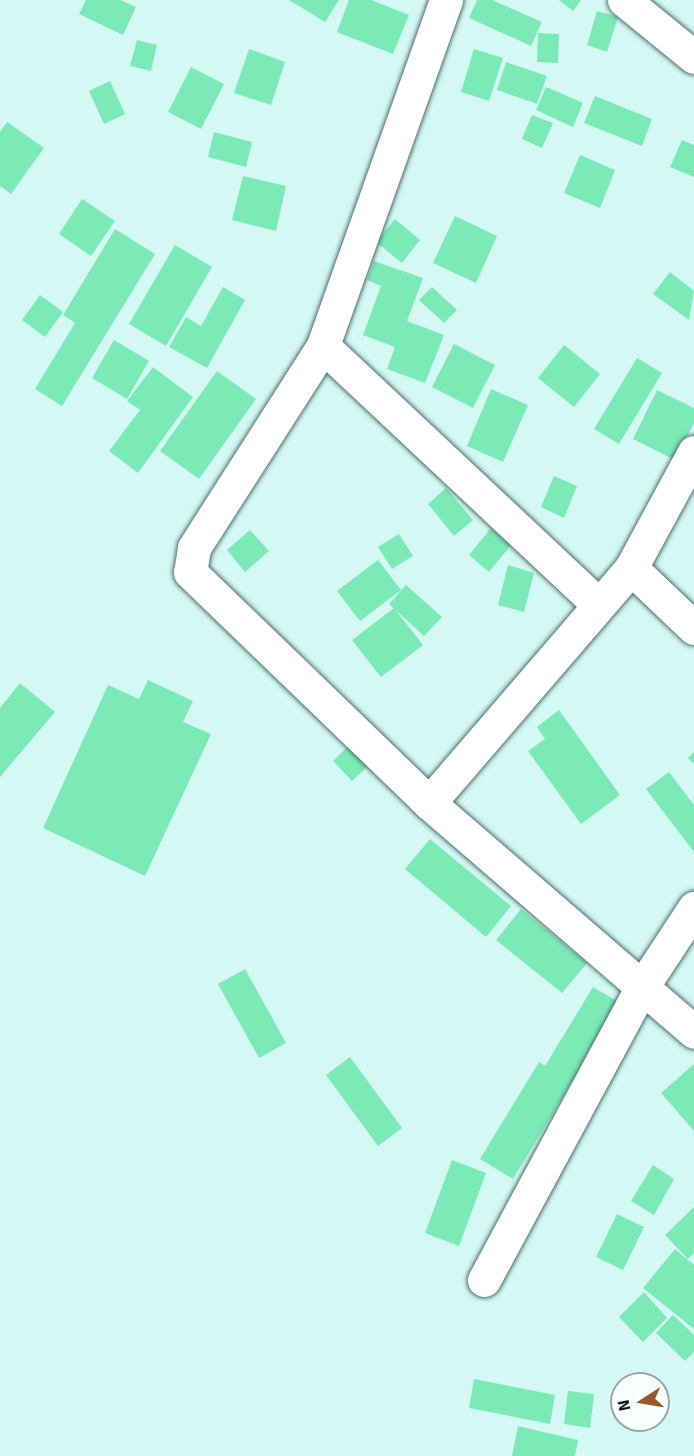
<!DOCTYPE html>
<style>
body{margin:0}
#map{position:relative;width:694px;height:1456px;overflow:hidden;background:#d4f8f4;font-family:Signika,sans-serif}
div>[style]{position:absolute}
[style*='--x']{left:calc(var(--x)*1px);top:calc(var(--y)*1px);width:calc(var(--w)*1px);rotate:calc(var(--a)*1deg)}
.building>*{inset:0;background:#7beab6}
.roads{filter:drop-shadow(0 0 2px #4e6e6b) drop-shadow(0 0 2px #4e6e6b)}
.street>*{height:33px;margin:-16.5px;padding:0 16.5px;transform-origin:16.5px;border-radius:16.5px;background:#fff}
span{translate:-50% -50%;white-space:nowrap;text-align:center;line-height:1.15;-webkit-text-stroke:4.5px #f7fefe;paint-order:stroke}
.north{position:absolute;left:610px;top:1372px;width:60px;height:60px;box-sizing:border-box;background:#f7fefe;border:2px solid #9ba5a4;border-radius:50%;rotate:258deg;font-size:16px;font-weight:700;line-height:24px;text-align:center;color:#121f1e}
.north::after{content:'';display:block;margin:auto;width:21px;height:27px;background:#9a5727;clip-path:polygon(50% 0,100% 100%,50% 72%,0 100%)}
</style>
<div id="map">
<div class="building">
<div style="clip-path:polygon(86px 0,121px 0,136px 7px,123px 35px,79px 14px)"></div>
<div style="clip-path:polygon(289px 0,339px 0,325px 22px)"></div>
<div style="clip-path:polygon(349px 0,371px 0,409px 15px,393px 54px,337px 32px)"></div>
<div style="clip-path:polygon(477px 0,492px 0,542px 22px,531px 46px,469px 18px)"></div>
<div style="clip-path:polygon(559px 0,581px 0,573px 11px)"></div>
<div style="clip-path:polygon(597px 11px,618px 17px,607px 52px,587px 45px)"></div>
<div style="clip-path:polygon(538px 33px,559px 34px,558px 63px,537px 62px)"></div>
<div style="clip-path:polygon(137px 40px,157px 45px,151px 71px,130px 66px)"></div>
<div style="clip-path:polygon(249px 49px,285px 62px,271px 105px,234px 93px)"></div>
<div style="clip-path:polygon(474px 49px,503px 58px,489px 101px,461px 92px)"></div>
<div style="clip-path:polygon(506px 62px,547px 76px,537px 104px,497px 90px)"></div>
<div style="clip-path:polygon(191px 67px,224px 84px,201px 129px,168px 112px)"></div>
<div style="clip-path:polygon(110px 81px,125px 114px,104px 124px,89px 91px)"></div>
<div style="clip-path:polygon(546px 87px,583px 103px,573px 127px,536px 110px)"></div>
<div style="clip-path:polygon(595px 96px,652px 119px,642px 146px,584px 123px)"></div>
<div style="clip-path:polygon(532px 115px,553px 123px,542px 148px,522px 139px)"></div>
<div style="clip-path:polygon(7px 122px,44px 148px,11px 194px,0 186px,0 132px)"></div>
<div style="clip-path:polygon(214px 132px,252px 142px,246px 167px,208px 157px)"></div>
<div style="clip-path:polygon(682px 140px,694px 145px,694px 177px,670px 167px)"></div>
<div style="clip-path:polygon(580px 155px,615px 170px,600px 208px,564px 193px)"></div>
<div style="clip-path:polygon(243px 176px,286px 186px,276px 231px,232px 220px)"></div>
<div style="clip-path:polygon(82px 199px,115px 221px,91px 256px,59px 234px)"></div>
<div style="clip-path:polygon(455px 216px,497px 236px,476px 283px,433px 263px)"></div>
<div style="clip-path:polygon(395px 219px,420px 240px,402px 263px,376px 242px)"></div>
<div style="clip-path:polygon(115px 229px,155px 254px,62px 406px,35px 389px,75px 323px,63px 315px)"></div>
<div style="clip-path:polygon(175px 245px,212px 267px,166px 346px,129px 324px)"></div>
<div style="clip-path:polygon(374px 261px,423px 278px,407px 321px,444px 335px,425px 383px,387px 369px,395px 347px,363px 335px,381px 286px,367px 280px)"></div>
<div style="clip-path:polygon(670px 272px,694px 291px,689px 320px,653px 294px)"></div>
<div style="clip-path:polygon(223px 287px,245px 300px,207px 368px,169px 347px,186px 317px,201px 326px)"></div>
<div style="clip-path:polygon(432px 287px,457px 310px,444px 323px,419px 300px)"></div>
<div style="clip-path:polygon(40px 295px,63px 312px,45px 337px,22px 320px)"></div>
<div style="clip-path:polygon(114px 340px,149px 361px,127px 399px,92px 378px)"></div>
<div style="clip-path:polygon(454px 344px,495px 365px,473px 408px,432px 387px)"></div>
<div style="clip-path:polygon(564px 345px,600px 374px,574px 407px,538px 378px)"></div>
<div style="clip-path:polygon(637px 358px,662px 373px,619px 444px,594px 429px)"></div>
<div style="clip-path:polygon(153px 367px,193px 397px,138px 473px,109px 451px,140px 410px,127px 401px)"></div>
<div style="clip-path:polygon(217px 371px,256px 399px,199px 479px,160px 451px)"></div>
<div style="clip-path:polygon(491px 389px,528px 405px,503px 462px,467px 446px)"></div>
<div style="clip-path:polygon(657px 390px,694px 408px,694px 423px,675px 460px,633px 439px)"></div>
<div style="clip-path:polygon(554px 476px,577px 486px,564px 518px,541px 507px)"></div>
<div style="clip-path:polygon(446px 488px,473px 520px,454px 536px,428px 504px)"></div>
<div style="clip-path:polygon(491px 528px,511px 545px,489px 572px,469px 555px)"></div>
<div style="clip-path:polygon(250px 530px,269px 551px,245px 572px,227px 550px)"></div>
<div style="clip-path:polygon(399px 534px,413px 556px,392px 569px,378px 547px)"></div>
<div style="clip-path:polygon(378px 560px,401px 590px,360px 621px,337px 591px)"></div>
<div style="clip-path:polygon(508px 565px,534px 573px,524px 612px,498px 605px)"></div>
<div style="clip-path:polygon(406px 585px,442px 617px,424px 636px,389px 604px)"></div>
<div style="clip-path:polygon(394px 608px,423px 645px,381px 677px,352px 640px)"></div>
<div style="clip-path:polygon(148px 680px,193px 701px,183px 722px,211px 734px,145px 876px,43px 828px,108px 685px,139px 699px)"></div>
<div style="clip-path:polygon(20px 683px,55px 712px,0 777px,0 708px)"></div>
<div style="clip-path:polygon(559px 710px,620px 795px,581px 824px,528px 751px,545px 739px,537px 727px)"></div>
<div style="clip-path:polygon(349px 745px,369px 765px,352px 781px,333px 761px)"></div>
<div style="clip-path:polygon(694px 752px,694px 764px,688px 758px)"></div>
<div style="clip-path:polygon(669px 772px,694px 805px,694px 852px,646px 789px)"></div>
<div style="clip-path:polygon(430px 839px,511px 906px,486px 937px,405px 869px)"></div>
<div style="clip-path:polygon(521px 909px,587px 963px,562px 993px,496px 940px)"></div>
<div style="clip-path:polygon(245px 969px,286px 1043px,259px 1058px,218px 984px)"></div>
<div style="clip-path:polygon(593px 987px,620px 1003px,513px 1179px,480px 1159px,539px 1062px,545px 1066px)"></div>
<div style="clip-path:polygon(350px 1057px,402px 1128px,378px 1146px,326px 1075px)"></div>
<div style="clip-path:polygon(694px 1064px,694px 1131px,661px 1093px)"></div>
<div style="clip-path:polygon(452px 1160px,486px 1173px,459px 1246px,425px 1233px)"></div>
<div style="clip-path:polygon(653px 1165px,674px 1179px,654px 1215px,631px 1201px)"></div>
<div style="clip-path:polygon(694px 1207px,694px 1253px,688px 1259px,665px 1235px)"></div>
<div style="clip-path:polygon(617px 1214px,644px 1227px,623px 1270px,596px 1257px)"></div>
<div style="clip-path:polygon(675px 1249px,694px 1265px,694px 1329px,643px 1288px)"></div>
<div style="clip-path:polygon(644px 1292px,667px 1318px,643px 1342px,619px 1317px)"></div>
<div style="clip-path:polygon(673px 1315px,694px 1335px,694px 1352px,685px 1361px,656px 1333px)"></div>
<div style="clip-path:polygon(474px 1379px,555px 1395px,550px 1424px,469px 1408px)"></div>
<div style="clip-path:polygon(568px 1391px,594px 1394px,590px 1428px,564px 1424px)"></div>
<div style="clip-path:polygon(518px 1426px,578px 1440px,575px 1456px,512px 1456px)"></div>
</div>
<div class="roads">
<div class="street">
<div style="--x:446;--y:0;--w:367;--a:109.6"></div>
<div style="--x:323;--y:346;--w:240;--a:122.6"></div>
<div style="--x:194;--y:548;--w:24;--a:99"></div>
<div style="--x:190;--y:572;--w:332;--a:44"></div>
<div style="--x:429;--y:803;--w:350;--a:40.8"></div>
<div style="--x:624;--y:0;--w:90;--a:39.2"></div>
<div style="--x:323;--y:346;--w:378;--a:43.2"></div>
<div style="--x:631;--y:568;--w:87;--a:43.6"></div>
<div style="--x:429;--y:803;--w:310;--a:-49.3"></div>
<div style="--x:631;--y:568;--w:132;--a:-61.5"></div>
<div style="--x:484;--y:1280;--w:333;--a:-61.7"></div>
<div style="--x:642;--y:987;--w:95;--a:-56.6"></div>
</div>
</div>
<div class="north">N</div>
</div>
